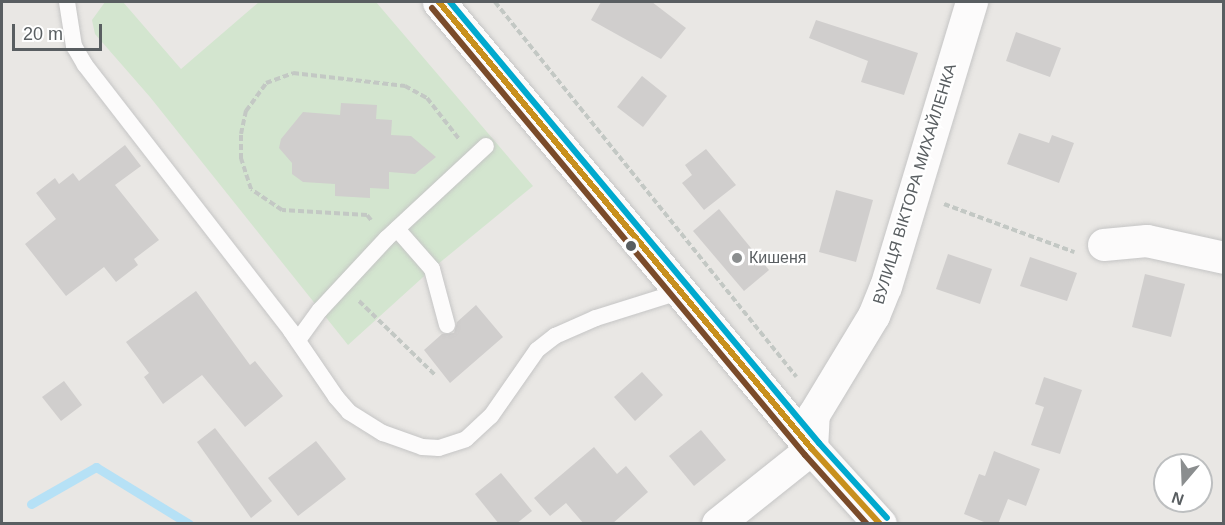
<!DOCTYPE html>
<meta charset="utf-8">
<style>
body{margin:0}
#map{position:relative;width:1225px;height:525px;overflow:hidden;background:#e9e7e4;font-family:Helvetica,sans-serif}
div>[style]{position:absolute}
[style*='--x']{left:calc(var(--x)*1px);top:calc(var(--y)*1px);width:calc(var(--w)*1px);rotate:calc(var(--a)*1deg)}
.green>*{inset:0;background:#d3e5cf}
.stream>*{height:9px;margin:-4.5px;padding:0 4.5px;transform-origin:4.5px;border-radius:4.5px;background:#b6e1f6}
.building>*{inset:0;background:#d0cecd}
.path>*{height:4px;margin-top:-2px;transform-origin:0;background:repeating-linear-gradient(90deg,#c3c8c4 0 6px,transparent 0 9px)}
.roads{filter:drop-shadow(0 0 2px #c5c5c5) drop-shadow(0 0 2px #c5c5c5)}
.service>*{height:16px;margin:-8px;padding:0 8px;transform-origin:8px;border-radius:8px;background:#fcfbfb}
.minor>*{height:32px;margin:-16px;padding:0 16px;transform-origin:16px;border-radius:16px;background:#fcfbfb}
.tertiary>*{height:33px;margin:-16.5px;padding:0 16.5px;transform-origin:16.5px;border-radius:16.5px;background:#fcfbfb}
.bus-1>*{height:6px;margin:-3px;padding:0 3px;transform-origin:3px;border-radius:3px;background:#c8901d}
.bus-2>*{height:6px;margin:-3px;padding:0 3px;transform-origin:3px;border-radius:3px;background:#7a4b2a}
.bus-3>*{height:6px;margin:-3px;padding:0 3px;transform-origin:3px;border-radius:3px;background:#00a9ce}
.dots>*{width:16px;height:16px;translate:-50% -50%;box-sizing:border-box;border:3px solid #fff;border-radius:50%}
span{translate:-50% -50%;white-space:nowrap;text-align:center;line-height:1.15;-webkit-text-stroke:4.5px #fff;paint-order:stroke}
.street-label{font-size:16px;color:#595e61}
.poi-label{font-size:16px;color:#595e61}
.left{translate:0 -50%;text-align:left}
.frame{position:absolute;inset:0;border:3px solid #595e61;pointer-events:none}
.north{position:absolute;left:1153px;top:453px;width:60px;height:60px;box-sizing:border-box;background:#fff;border:2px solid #bdbfc0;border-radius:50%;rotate:199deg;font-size:16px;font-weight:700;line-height:24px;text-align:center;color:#595e61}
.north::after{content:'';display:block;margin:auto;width:21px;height:27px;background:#8b8e8f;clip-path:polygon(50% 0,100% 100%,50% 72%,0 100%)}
.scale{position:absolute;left:12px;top:24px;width:90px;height:27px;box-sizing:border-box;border:3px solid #595e61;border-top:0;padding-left:8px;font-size:18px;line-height:21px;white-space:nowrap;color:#595e61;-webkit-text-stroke:4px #fff;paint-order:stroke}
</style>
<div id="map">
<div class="green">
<div style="clip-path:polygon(105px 2px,123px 2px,181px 69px,259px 2px,376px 2px,533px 186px,432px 269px,348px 345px,150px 97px,95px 34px,92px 20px)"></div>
</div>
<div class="stream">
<div style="--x:31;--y:504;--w:75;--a:-29.6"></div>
<div style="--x:96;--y:467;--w:109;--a:31.5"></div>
</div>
<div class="building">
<div style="clip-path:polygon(601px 2px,652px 2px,686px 28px,661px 59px,591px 20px)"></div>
<div style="clip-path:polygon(816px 20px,918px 53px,904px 95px,861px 82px,868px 61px,809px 38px)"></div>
<div style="clip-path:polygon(1016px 32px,1061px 48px,1050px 77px,1006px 61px)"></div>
<div style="clip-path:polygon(642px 76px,667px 96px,643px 127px,617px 107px)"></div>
<div style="clip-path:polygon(341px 103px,377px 105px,376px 119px,392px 120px,391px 135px,411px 136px,436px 157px,415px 174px,389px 172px,389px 189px,370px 188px,370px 198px,335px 196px,335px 184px,303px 182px,292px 174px,292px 163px,279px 148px,281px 139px,303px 112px,340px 115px)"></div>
<div style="clip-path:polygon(1019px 133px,1049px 143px,1052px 135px,1074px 143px,1059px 183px,1007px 164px)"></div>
<div style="clip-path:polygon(125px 145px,141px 166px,115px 185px,159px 240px,134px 259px,138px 265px,116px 282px,104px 267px,66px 296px,25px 244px,56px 219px,36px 193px,55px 178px,59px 184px,73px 173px,79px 181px)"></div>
<div style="clip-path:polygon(706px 149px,736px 185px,704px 210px,682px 183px,692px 175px,685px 165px)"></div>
<div style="clip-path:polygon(836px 190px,873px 200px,856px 262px,819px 252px)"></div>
<div style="clip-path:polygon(719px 209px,769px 270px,744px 291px,693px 231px)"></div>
<div style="clip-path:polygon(948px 254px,992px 269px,980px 304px,936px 289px)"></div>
<div style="clip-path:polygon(1030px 257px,1077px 273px,1067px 301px,1020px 286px)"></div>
<div style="clip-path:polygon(1145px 274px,1185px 284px,1171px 337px,1132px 327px)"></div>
<div style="clip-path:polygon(196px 291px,250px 365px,255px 361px,283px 396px,245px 427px,202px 375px,163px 404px,144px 377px,149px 373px,126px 342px)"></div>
<div style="clip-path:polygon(476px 305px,503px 337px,450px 383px,424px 350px,442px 334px,454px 333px,457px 322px)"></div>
<div style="clip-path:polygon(642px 372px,663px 395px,635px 421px,614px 397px)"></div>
<div style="clip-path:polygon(1044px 377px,1082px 390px,1060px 454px,1031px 445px,1044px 407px,1035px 404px)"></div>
<div style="clip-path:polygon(64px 381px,82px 405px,61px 421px,42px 397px)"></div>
<div style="clip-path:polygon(215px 428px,272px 501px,251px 518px,197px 442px)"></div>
<div style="clip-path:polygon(701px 430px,726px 460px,694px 486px,669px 456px)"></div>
<div style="clip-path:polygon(316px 441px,346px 479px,298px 516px,268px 478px)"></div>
<div style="clip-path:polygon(594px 447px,617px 474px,626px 466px,648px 492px,612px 524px,584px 524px,566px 503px,550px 516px,534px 498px)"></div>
<div style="clip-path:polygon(994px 451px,1040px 469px,1026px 506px,1008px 499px,998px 524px,989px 524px,964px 514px,979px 474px,985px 476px)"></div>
<div style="clip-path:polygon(501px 473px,532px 511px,516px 524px,499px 524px,475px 494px)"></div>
</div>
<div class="path">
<div style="--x:495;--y:2;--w:481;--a:51.2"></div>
<div style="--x:944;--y:204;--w:139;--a:20.3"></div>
<div style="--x:371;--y:220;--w:6;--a:-129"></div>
<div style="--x:367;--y:215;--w:85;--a:-176.6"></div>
<div style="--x:282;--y:210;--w:37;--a:-146"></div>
<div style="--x:251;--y:189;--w:32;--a:-108"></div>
<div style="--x:241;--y:159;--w:25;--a:-90"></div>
<div style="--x:241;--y:134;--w:24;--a:-78"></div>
<div style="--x:246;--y:111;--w:34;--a:-54"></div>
<div style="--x:266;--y:83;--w:29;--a:-20"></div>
<div style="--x:293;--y:73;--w:113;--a:6.6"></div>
<div style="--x:405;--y:86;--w:25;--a:29"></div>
<div style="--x:427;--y:98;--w:52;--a:52"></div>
<div style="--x:359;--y:301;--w:106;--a:44.2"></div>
</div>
<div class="roads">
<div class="service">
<div style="--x:67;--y:2;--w:45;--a:81"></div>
<div style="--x:74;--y:46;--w:22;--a:60"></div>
<div style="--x:85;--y:65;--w:336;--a:52.2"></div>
<div style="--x:291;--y:331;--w:80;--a:55.7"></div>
<div style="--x:336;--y:397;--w:20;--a:49"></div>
<div style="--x:349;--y:412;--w:40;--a:32"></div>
<div style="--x:383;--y:433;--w:41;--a:19.7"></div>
<div style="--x:422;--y:447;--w:17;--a:3"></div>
<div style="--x:439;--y:448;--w:28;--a:-18"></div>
<div style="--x:466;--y:439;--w:34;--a:-43"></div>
<div style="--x:491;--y:416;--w:80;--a:-55.1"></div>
<div style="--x:537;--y:350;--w:23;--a:-38"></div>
<div style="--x:555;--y:336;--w:45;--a:-23.7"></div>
<div style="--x:596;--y:318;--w:90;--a:-17.4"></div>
<div style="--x:397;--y:229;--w:53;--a:48.8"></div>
<div style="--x:432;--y:269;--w:58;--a:75"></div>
<div style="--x:298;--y:340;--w:37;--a:-54"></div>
<div style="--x:320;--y:310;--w:98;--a:-47.1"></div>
<div style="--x:387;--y:238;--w:135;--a:-42.9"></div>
</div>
<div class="minor">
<div style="--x:1104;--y:245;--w:43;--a:-5.3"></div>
<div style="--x:1147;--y:241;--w:79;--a:12.4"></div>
<div style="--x:718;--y:524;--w:120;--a:-38.6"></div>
<div style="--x:812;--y:449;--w:34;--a:-87"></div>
<div style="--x:814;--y:415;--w:116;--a:-58.8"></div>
<div style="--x:874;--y:316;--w:31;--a:-68"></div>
<div style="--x:886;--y:287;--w:298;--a:-73.2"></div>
</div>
<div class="tertiary">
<div style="--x:439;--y:2;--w:582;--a:50.16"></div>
<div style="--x:812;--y:449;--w:101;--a:47.8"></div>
</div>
</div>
<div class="bus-1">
<div style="--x:439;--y:2;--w:582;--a:50.16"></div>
<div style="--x:812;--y:449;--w:101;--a:47.8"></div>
</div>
<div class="bus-2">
<div style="--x:432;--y:8;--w:582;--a:50.16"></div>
<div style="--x:805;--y:455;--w:93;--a:48.1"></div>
</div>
<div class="bus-3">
<div style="--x:450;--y:2;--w:575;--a:50.08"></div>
<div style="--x:819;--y:443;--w:101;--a:47.8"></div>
</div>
<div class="dots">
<div style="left:631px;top:246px;background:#595e61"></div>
<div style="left:737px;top:258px;background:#8b8e8f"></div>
</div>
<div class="street-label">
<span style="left:915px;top:184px;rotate:-73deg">ВУЛИЦЯ ВІКТОРА МИХАЙЛЕНКА</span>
</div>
<div class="poi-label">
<span class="left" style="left:749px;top:258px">Кишеня</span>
</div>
<div class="frame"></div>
<div class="north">N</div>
<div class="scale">20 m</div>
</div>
